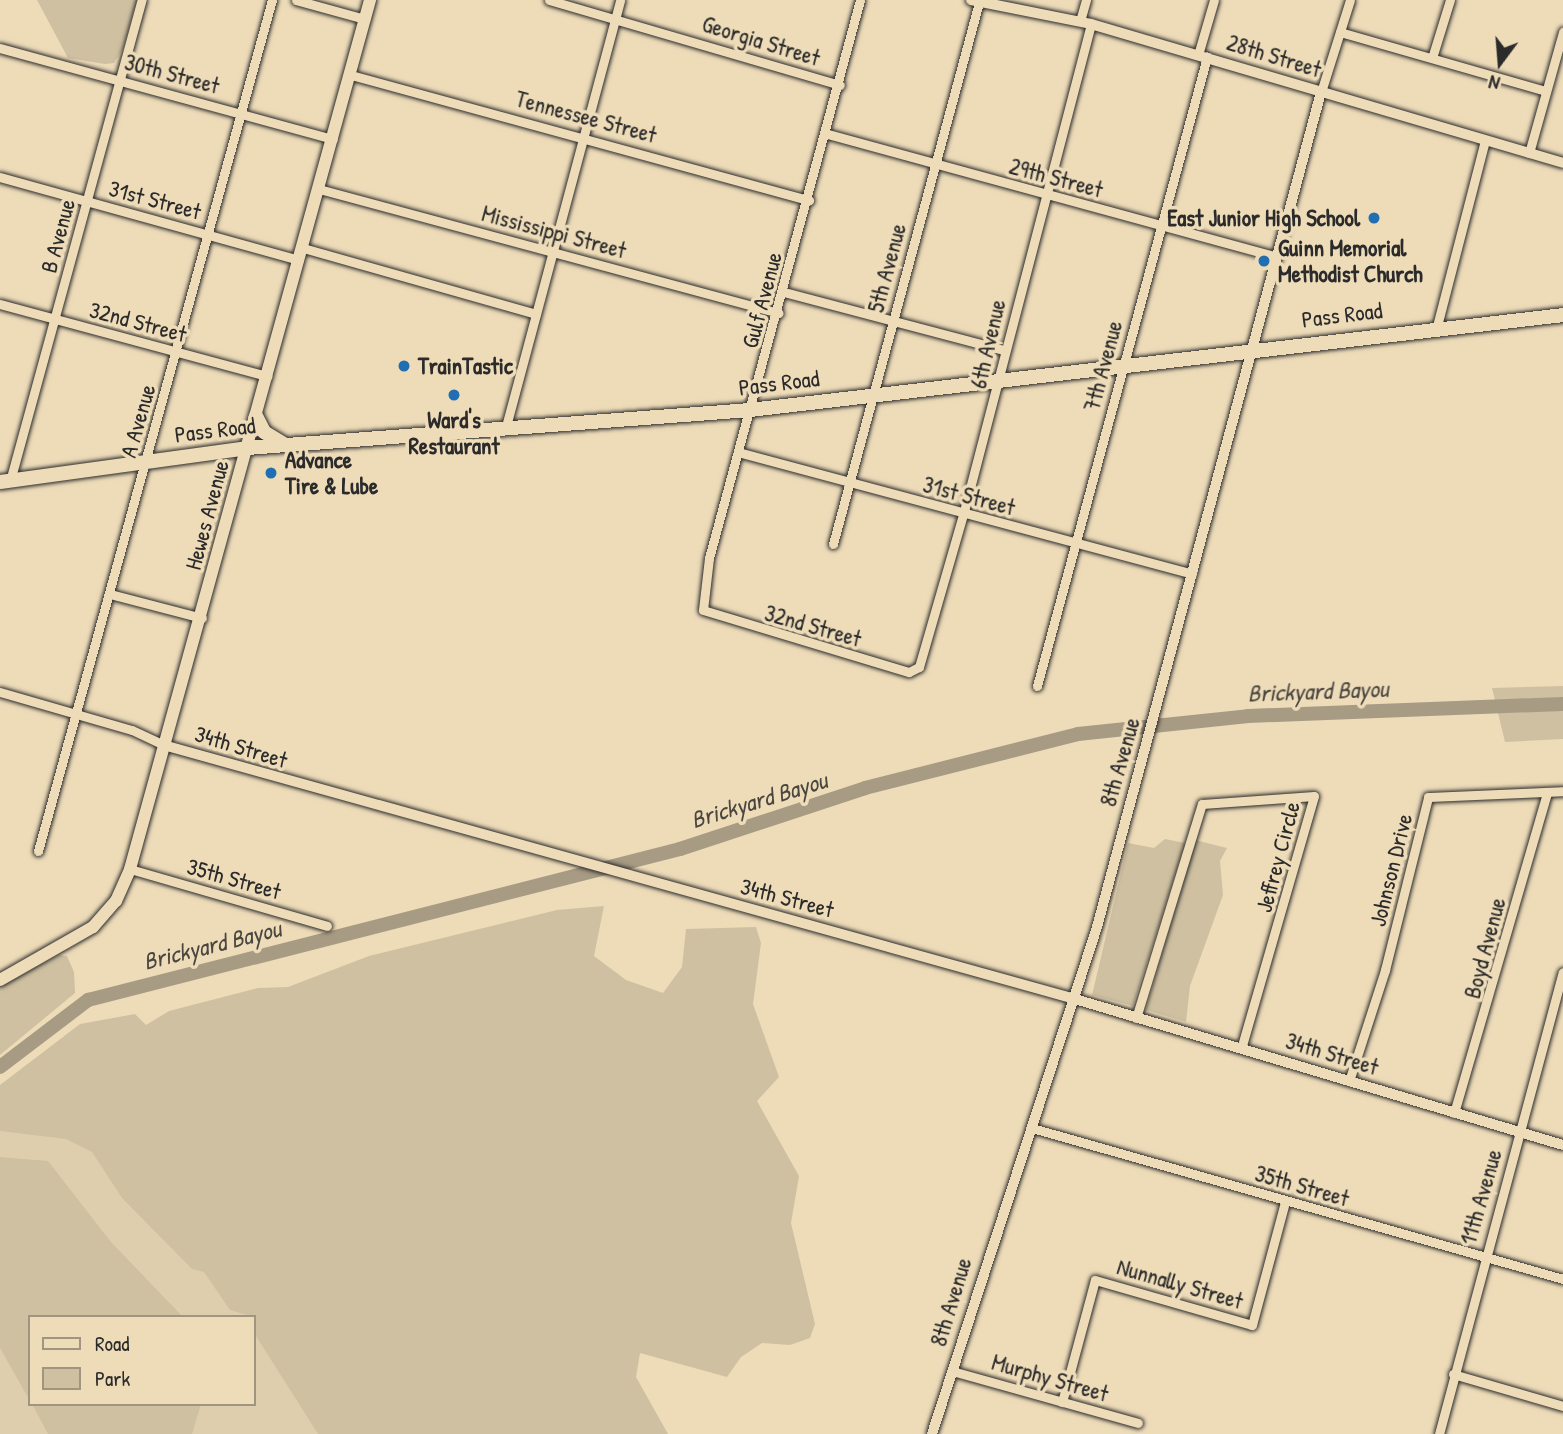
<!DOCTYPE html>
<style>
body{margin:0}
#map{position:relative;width:1563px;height:1434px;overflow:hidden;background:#eedcb9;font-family:"Patrick Hand",sans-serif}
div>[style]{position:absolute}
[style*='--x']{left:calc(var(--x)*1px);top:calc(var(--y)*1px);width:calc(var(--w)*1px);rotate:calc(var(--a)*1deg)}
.built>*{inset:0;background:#dfceae}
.green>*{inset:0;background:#cfc0a1}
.river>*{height:14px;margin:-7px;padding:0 7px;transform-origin:7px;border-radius:7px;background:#a79b84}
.roads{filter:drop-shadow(0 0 2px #2b2b2b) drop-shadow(0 0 2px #2b2b2b)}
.minor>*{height:9px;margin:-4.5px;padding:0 4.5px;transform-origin:4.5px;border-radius:4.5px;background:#eedcb9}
.tertiary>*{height:10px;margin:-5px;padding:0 5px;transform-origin:5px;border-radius:5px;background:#eedcb9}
.secondary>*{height:12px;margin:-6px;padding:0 6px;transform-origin:6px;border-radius:6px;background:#eedcb9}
.primary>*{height:14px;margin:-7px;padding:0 7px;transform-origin:7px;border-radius:7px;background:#eedcb9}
.dots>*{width:19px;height:19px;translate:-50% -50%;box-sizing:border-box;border:4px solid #eedcb9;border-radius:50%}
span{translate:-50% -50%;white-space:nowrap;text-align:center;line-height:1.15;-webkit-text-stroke:7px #eedcb9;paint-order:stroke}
.street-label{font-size:23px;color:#2b2b2b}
.poi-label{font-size:23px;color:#2b2b2b;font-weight:700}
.right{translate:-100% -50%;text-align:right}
.left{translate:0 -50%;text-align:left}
.water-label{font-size:24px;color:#4a4741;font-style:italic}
.legend{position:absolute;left:28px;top:1315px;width:228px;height:91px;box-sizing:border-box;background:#eedcb9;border:2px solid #a09580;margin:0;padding:9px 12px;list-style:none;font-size:21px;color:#2b2b2b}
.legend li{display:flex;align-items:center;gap:14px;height:35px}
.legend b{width:35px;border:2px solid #a09580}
.north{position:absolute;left:1465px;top:28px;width:70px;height:70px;-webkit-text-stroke:5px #eedcb9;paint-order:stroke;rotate:196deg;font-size:19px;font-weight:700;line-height:28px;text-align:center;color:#2b2b2b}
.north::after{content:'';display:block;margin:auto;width:24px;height:32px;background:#2b2b2b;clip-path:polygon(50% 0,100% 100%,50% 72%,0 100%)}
</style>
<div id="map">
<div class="built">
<div style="clip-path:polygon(evenodd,78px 1043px,294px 1295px,619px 1434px,0 1434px,0 1105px,78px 1043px,30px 1317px,254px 1317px,254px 1404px,30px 1404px,30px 1317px)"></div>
</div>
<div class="green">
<div style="clip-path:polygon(37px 0,137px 0,123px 48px,114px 63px,105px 64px,68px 58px)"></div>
<div style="clip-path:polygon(1563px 686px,1563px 739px,1505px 742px,1492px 688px)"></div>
<div style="clip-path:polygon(1165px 839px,1185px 843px,1133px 1006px,1092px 995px,1128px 843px,1154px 848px)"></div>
<div style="clip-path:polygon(1195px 840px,1227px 848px,1220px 861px,1223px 895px,1190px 986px,1186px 1022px,1146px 1010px)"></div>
<div style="clip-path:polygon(604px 906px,594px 956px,626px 980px,663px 993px,682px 967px,686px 929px,756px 927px,761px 943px,753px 1004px,779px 1077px,757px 1101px,799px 1176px,791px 1223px,815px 1324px,810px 1338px,790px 1345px,762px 1343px,741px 1357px,727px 1377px,640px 1353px,636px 1377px,668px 1434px,318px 1434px,254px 1333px,254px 1317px,230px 1310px,204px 1272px,192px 1269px,122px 1198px,92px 1152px,66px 1139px,0 1131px,0 1085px,80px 1024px,135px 1014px,146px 1025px,169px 1011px,258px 988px,288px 987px,369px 956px,557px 910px)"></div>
<div style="clip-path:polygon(59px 955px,67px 956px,74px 972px,75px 993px,0 1055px,0 986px)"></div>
<div style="clip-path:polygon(0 1157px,48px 1161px,111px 1242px,183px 1317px,30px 1317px,30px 1401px,0 1348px)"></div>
<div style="clip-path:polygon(32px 1404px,201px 1404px,192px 1434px,48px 1434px)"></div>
</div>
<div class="river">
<div style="--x:0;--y:1067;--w:111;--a:-37.3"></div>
<div style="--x:88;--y:1000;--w:611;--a:-14.31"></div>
<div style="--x:680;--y:849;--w:195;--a:-18.2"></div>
<div style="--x:865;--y:788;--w:220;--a:-14.2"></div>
<div style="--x:1078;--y:734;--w:171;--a:-6"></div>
<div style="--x:1248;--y:716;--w:315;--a:-2.2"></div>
</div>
<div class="roads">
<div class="minor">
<div style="--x:296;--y:0;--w:72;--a:15.4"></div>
<div style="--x:549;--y:0;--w:303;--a:16.3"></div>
<div style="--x:860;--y:0;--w:578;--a:105.14"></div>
<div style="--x:709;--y:558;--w:52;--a:96.6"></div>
<div style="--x:703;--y:610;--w:215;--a:16.8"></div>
<div style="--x:909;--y:672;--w:11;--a:-27"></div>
<div style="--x:919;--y:667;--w:158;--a:-73.9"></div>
<div style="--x:963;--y:515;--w:507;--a:-75.39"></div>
<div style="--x:1080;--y:21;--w:22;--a:-74"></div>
<div style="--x:1340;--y:32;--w:214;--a:16"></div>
<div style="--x:0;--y:48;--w:345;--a:15.3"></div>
<div style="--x:1198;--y:55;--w:57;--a:-73.8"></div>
<div style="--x:1432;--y:58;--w:61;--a:-72.8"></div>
<div style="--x:351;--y:75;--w:475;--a:15.3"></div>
<div style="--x:1321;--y:92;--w:96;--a:-72.5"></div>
<div style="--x:828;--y:134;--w:463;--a:15.3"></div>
<div style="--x:1529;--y:153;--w:126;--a:-74.3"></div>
<div style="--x:0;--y:177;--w:310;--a:15.5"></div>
<div style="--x:319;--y:189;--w:476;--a:15.1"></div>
<div style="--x:303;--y:248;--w:242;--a:15.8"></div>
<div style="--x:784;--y:292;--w:228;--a:14.8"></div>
<div style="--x:0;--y:304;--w:277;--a:15.1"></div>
<div style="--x:1437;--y:326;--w:191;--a:-75.5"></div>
<div style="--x:505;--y:430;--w:445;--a:-75"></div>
<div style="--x:738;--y:452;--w:470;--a:15"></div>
<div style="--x:10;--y:481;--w:499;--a:-74.7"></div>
<div style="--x:833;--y:544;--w:561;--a:-74.92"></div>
<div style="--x:110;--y:594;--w:95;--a:14.6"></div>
<div style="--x:1037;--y:686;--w:652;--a:-74.88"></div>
<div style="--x:0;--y:692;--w:137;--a:16.1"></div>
<div style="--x:132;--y:730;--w:38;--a:25"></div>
<div style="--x:38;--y:851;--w:883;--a:-74.63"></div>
<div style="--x:130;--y:869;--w:205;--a:16.1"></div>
<div style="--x:1136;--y:1018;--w:224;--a:-72.9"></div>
<div style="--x:1202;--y:804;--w:112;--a:-4.1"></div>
<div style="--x:1314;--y:796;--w:263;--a:106.1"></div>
<div style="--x:1349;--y:1081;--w:117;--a:-72"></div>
<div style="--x:1385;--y:970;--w:178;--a:-76"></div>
<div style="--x:1428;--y:797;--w:135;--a:-2.5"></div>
<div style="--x:1454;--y:1113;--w:334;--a:-73.8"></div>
<div style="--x:1032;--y:1128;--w:552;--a:15.87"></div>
<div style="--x:952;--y:1371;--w:193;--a:15.6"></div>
<div style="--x:1453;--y:1374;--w:115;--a:16.2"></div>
<div style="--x:1062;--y:1402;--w:126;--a:-74.9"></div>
<div style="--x:1095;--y:1280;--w:163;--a:16"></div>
<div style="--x:1252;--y:1325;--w:127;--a:-75"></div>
<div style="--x:1439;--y:1434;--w:478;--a:-75"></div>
</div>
<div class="tertiary">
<div style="--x:971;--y:0;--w:122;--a:11.3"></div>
<div style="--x:1091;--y:24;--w:492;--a:16.4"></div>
<div style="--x:167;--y:746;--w:943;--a:15.57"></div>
<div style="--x:1075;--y:999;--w:509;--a:16.66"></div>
<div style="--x:932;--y:1434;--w:533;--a:-71.97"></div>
<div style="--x:1097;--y:927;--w:865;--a:-74.98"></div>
</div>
<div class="secondary">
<div style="--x:0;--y:980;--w:107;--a:-29.7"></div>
<div style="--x:93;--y:927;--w:35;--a:-49"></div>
<div style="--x:116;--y:901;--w:35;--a:-66"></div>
<div style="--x:130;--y:869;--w:902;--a:-74.56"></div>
</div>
<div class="primary">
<div style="--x:256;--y:416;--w:18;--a:63"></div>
<div style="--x:264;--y:432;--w:26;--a:31"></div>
<div style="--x:0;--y:482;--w:249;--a:-7.8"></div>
<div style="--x:247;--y:448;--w:504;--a:-4.32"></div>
<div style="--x:750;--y:410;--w:819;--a:-6.66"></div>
</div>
</div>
<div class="dots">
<div style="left:1374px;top:218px;background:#1f6fb2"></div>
<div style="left:1264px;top:261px;background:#1f6fb2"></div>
<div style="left:404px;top:366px;background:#1f6fb2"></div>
<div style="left:454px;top:395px;background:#1f6fb2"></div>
<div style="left:271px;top:473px;background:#1f6fb2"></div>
</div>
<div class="street-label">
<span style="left:761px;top:41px;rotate:17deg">Georgia Street</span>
<span style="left:1274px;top:56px;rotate:17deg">28th Street</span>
<span style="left:172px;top:74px;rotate:15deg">30th Street</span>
<span style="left:586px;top:117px;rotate:15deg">Tennessee Street</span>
<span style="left:1056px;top:178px;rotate:15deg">29th Street</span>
<span style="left:155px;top:200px;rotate:15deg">31st Street</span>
<span style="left:554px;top:232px;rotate:15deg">Mississippi Street</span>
<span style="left:58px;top:236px;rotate:-75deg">B Avenue</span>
<span style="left:887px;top:268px;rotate:-75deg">5th Avenue</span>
<span style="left:762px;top:300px;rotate:-75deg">Gulf Avenue</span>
<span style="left:1342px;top:315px;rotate:-7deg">Pass Road</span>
<span style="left:138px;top:322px;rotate:15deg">32nd Street</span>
<span style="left:988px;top:344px;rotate:-77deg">6th Avenue</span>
<span style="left:1103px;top:366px;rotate:-75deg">7th Avenue</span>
<span style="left:779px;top:383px;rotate:-7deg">Pass Road</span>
<span style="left:138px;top:421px;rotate:-74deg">A Avenue</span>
<span style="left:215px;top:430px;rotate:-7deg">Pass Road</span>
<span style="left:969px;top:496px;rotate:15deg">31st Street</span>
<span style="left:207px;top:515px;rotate:-75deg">Hewes Avenue</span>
<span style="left:813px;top:626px;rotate:16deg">32nd Street</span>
<span style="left:241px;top:747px;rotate:17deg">34th Street</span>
<span style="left:1120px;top:762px;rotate:-74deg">8th Avenue</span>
<span style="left:1278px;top:857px;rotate:-75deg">Jeffrey Circle</span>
<span style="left:1391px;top:870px;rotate:-76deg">Johnson Drive</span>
<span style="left:234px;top:879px;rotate:16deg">35th Street</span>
<span style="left:787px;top:898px;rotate:15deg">34th Street</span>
<span style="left:1485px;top:948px;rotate:-75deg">Boyd Avenue</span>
<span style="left:1332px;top:1054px;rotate:17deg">34th Street</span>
<span style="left:1302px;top:1186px;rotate:16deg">35th Street</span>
<span style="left:1481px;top:1197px;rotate:-74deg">11th Avenue</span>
<span style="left:1180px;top:1284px;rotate:16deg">Nunnally Street</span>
<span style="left:951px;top:1302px;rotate:-73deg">8th Avenue</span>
<span style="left:1050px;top:1378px;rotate:16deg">Murphy Street</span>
</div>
<div class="poi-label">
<span class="right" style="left:1360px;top:218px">East Junior High School</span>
<span class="left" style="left:1278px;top:261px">Guinn Memorial<br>Methodist Church</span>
<span class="left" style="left:418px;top:366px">TrainTastic</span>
<span style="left:454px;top:433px">Ward's<br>Restaurant</span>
<span class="left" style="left:285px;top:473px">Advance<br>Tire &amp; Lube</span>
</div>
<div class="water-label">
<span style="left:1318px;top:691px;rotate:-2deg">Brickyard Bayou</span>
<span style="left:759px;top:800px;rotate:-17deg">Brickyard Bayou</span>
<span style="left:212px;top:945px;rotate:-14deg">Brickyard Bayou</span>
</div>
<ul class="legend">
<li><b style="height:9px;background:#eedcb9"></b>Road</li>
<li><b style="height:19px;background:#cfc0a1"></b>Park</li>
</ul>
<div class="north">N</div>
</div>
